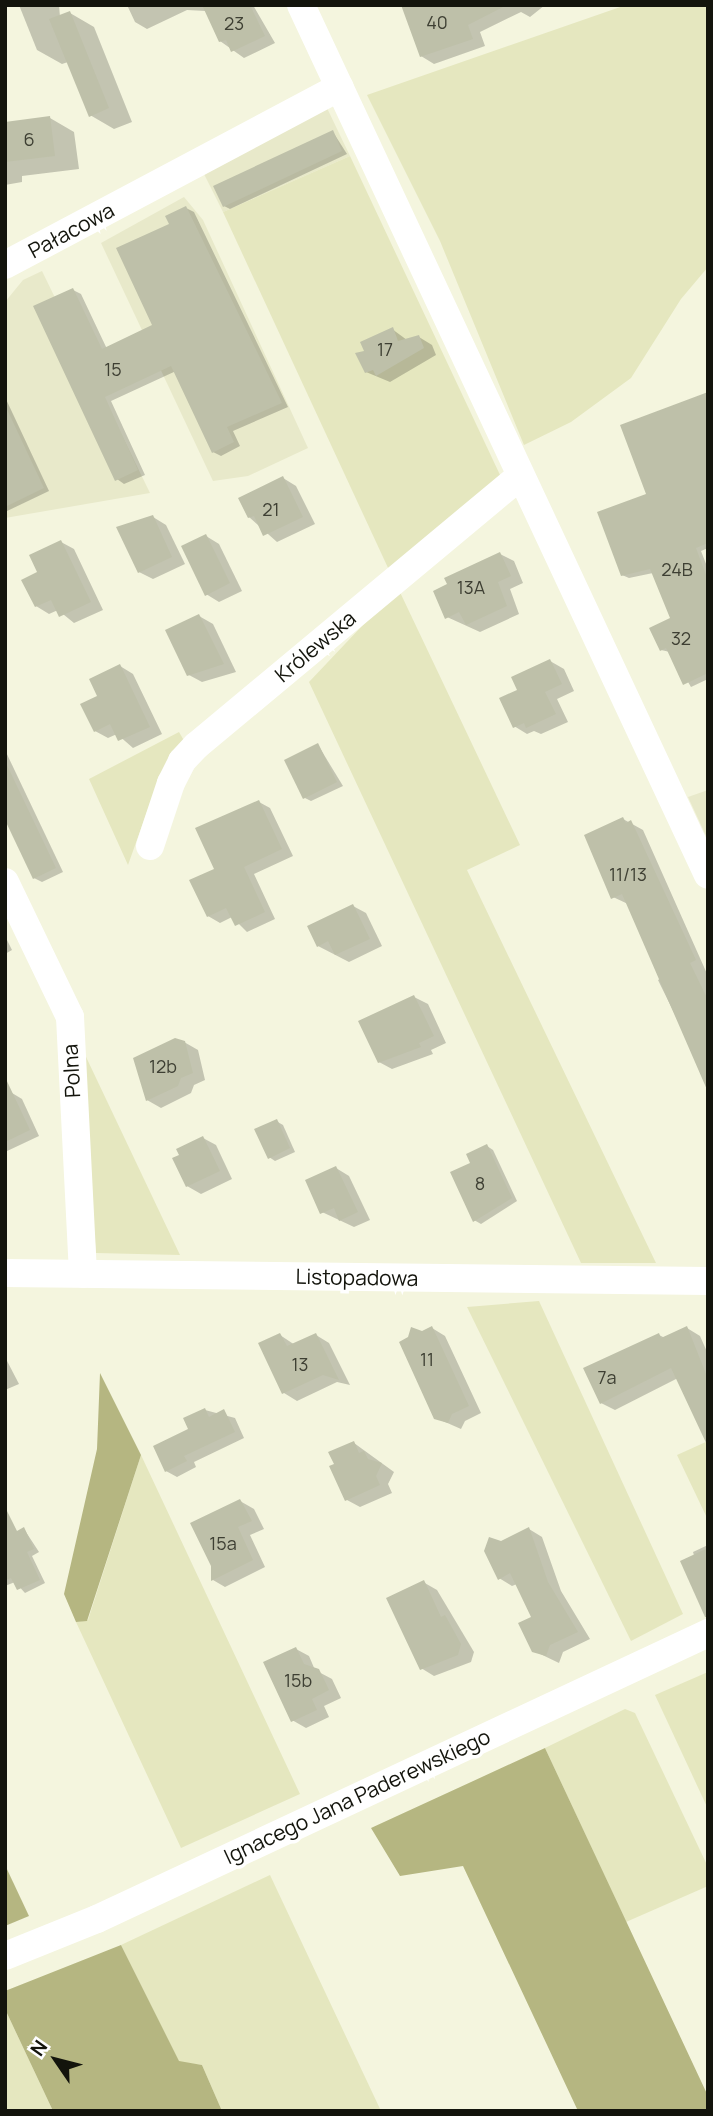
<!DOCTYPE html>
<meta charset="utf-8">
<style>
body{margin:0}
#map{position:relative;width:713px;height:2116px;overflow:hidden;background:#f4f5de;font-family:Manrope,sans-serif}
div>[style]{position:absolute}
[style*='--x']{left:calc(var(--x)*1px);top:calc(var(--y)*1px);width:calc(var(--w)*1px);rotate:calc(var(--a)*1deg)}
.built>*{inset:0;background:#e8e9ca}
.green>*{inset:0;background:#e5e7bf}
.forest>*{inset:0;background:#b5b681}
.shadow>*{inset:0;background:#0003}
.building>*{inset:0;background:#bec0a9}
.minor>*{height:28px;margin:-14px;padding:0 14px;transform-origin:14px;border-radius:14px;background:#fff}
span{translate:-50% -50%;white-space:nowrap;text-align:center;line-height:1.15;-webkit-text-stroke:7px #fff;paint-order:stroke}
.number-label{font-size:18px;color:#3e3f33}
.number-label span{-webkit-text-stroke-width:0}
.street-label{font-size:21px;color:#13140c}
.frame{position:absolute;inset:0;border:7px solid #13140c;pointer-events:none}
.north{position:absolute;left:21px;top:2025px;width:70px;height:70px;-webkit-text-stroke:5px #fff;paint-order:stroke;rotate:305deg;font-size:19px;font-weight:700;line-height:28px;text-align:center;color:#13140c}
.north::after{content:'';display:block;margin:auto;width:24px;height:32px;background:#13140c;clip-path:polygon(50% 0,100% 100%,50% 72%,0 100%)}
</style>
<div id="map">
<div class="built">
<div style="clip-path:polygon(327px 108px,350px 156px,223px 212px,204px 174px)"></div>
<div style="clip-path:polygon(184px 197px,203px 220px,308px 448px,248px 476px,213px 481px,101px 243px)"></div>
<div style="clip-path:polygon(42px 271px,150px 493px,5px 518px,5px 302px,23px 280px)"></div>
<div style="clip-path:polygon(708px 790px,708px 840px,688px 797px)"></div>
</div>
<div class="green">
<div style="clip-path:polygon(626px 5px,708px 5px,708px 267px,681px 299px,631px 378px,571px 422px,524px 445px,440px 241px,367px 95px)"></div>
<div style="clip-path:polygon(350px 156px,501px 477px,389px 570px,223px 212px)"></div>
<div style="clip-path:polygon(398px 588px,520px 845px,467px 870px,656px 1263px,581px 1263px,309px 682px)"></div>
<div style="clip-path:polygon(179px 732px,186px 744px,158px 781px,128px 865px,89px 779px)"></div>
<div style="clip-path:polygon(78px 1040px,180px 1255px,96px 1253px)"></div>
<div style="clip-path:polygon(539px 1301px,683px 1614px,631px 1641px,467px 1307px)"></div>
<div style="clip-path:polygon(708px 1441px,708px 1520px,677px 1455px)"></div>
<div style="clip-path:polygon(141px 1455px,300px 1794px,181px 1848px,76px 1622px,88px 1620px)"></div>
<div style="clip-path:polygon(708px 1672px,708px 1809px,655px 1695px)"></div>
<div style="clip-path:polygon(625px 1709px,635px 1713px,708px 1867px,708px 1886px,626px 1922px,545px 1748px)"></div>
<div style="clip-path:polygon(270px 1875px,381px 2111px,222px 2111px,202px 2065px,179px 2062px,121px 1945px)"></div>
<div style="clip-path:polygon(5px 2009px,53px 2111px,5px 2111px)"></div>
</div>
<div class="forest">
<div style="clip-path:polygon(100px 1373px,141px 1455px,87px 1621px,76px 1622px,64px 1594px,97px 1449px)"></div>
<div style="clip-path:polygon(545px 1748px,708px 2096px,708px 2111px,578px 2111px,463px 1866px,400px 1876px,371px 1828px)"></div>
<div style="clip-path:polygon(5px 1865px,29px 1916px,5px 1926px)"></div>
<div style="clip-path:polygon(121px 1945px,179px 2061px,202px 2065px,222px 2111px,53px 2111px,5px 2009px,5px 1991px)"></div>
</div>
<div class="shadow">
<div style="clip-path:polygon(19px 5px,59px 5px,60px 17px,70px 13px,94px 27px,132px 122px,114px 129px,90px 115px,68px 62px,62px 64px,37px 50px)"></div>
<div style="clip-path:polygon(127px 5px,253px 5px,275px 43px,244px 58px,220px 41px,206px 11px,187px 10px,147px 29px,135px 22px)"></div>
<div style="clip-path:polygon(545px 5px,530px 17px,521px 12px,480px 32px,485px 46px,434px 64px,421px 56px,403px 6px)"></div>
<div style="clip-path:polygon(50px 118px,74px 132px,79px 169px,22px 176px,22px 182px,5px 185px,5px 126px)"></div>
<div style="clip-path:polygon(333px 132px,347px 154px,230px 209px,224px 206px)"></div>
<div style="clip-path:polygon(186px 208px,194px 212px,288px 407px,233px 431px,240px 446px,221px 456px,213px 452px,176px 371px,111px 401px,145px 475px,124px 484px,117px 479px,73px 290px,81px 294px,107px 349px,154px 326px,171px 224px)"></div>
<div style="clip-path:polygon(392px 329px,407px 340px,419px 337px,432px 345px,436px 355px,390px 382px,366px 372px,366px 352px)"></div>
<div style="clip-path:polygon(708px 393px,708px 548px,701px 551px,708px 569px,708px 679px,691px 687px,670px 652px,661px 650px,672px 619px,653px 573px,629px 578px,622px 575px,648px 495px)"></div>
<div style="clip-path:polygon(5px 397px,49px 491px,5px 512px)"></div>
<div style="clip-path:polygon(283px 478px,296px 486px,315px 524px,277px 542px,249px 517px)"></div>
<div style="clip-path:polygon(153px 517px,166px 525px,185px 564px,153px 579px,139px 572px,119px 528px)"></div>
<div style="clip-path:polygon(206px 536px,219px 544px,242px 591px,219px 602px,206px 594px)"></div>
<div style="clip-path:polygon(61px 542px,74px 549px,103px 610px,74px 623px,58px 610px,49px 614px,36px 606px,39px 573px)"></div>
<div style="clip-path:polygon(500px 554px,514px 561px,523px 583px,510px 589px,519px 614px,480px 632px,447px 617px)"></div>
<div style="clip-path:polygon(199px 616px,213px 624px,236px 672px,202px 682px,189px 675px)"></div>
<div style="clip-path:polygon(550px 661px,564px 669px,574px 691px,557px 699px,568px 722px,541px 734px,534px 731px,527px 734px,514px 726px,519px 691px)"></div>
<div style="clip-path:polygon(120px 666px,133px 674px,162px 734px,133px 748px,117px 734px,108px 738px,95px 731px,99px 697px)"></div>
<div style="clip-path:polygon(318px 745px,343px 786px,311px 801px,305px 798px)"></div>
<div style="clip-path:polygon(5px 750px,63px 872px,42px 882px,34px 878px,5px 816px)"></div>
<div style="clip-path:polygon(259px 802px,270px 808px,293px 856px,254px 874px,275px 919px,247px 932px,232px 917px,220px 923px,208px 916px)"></div>
<div style="clip-path:polygon(623px 819px,643px 830px,708px 976px,708px 1082px,658px 980px,663px 977px,628px 904px,613px 897px)"></div>
<div style="clip-path:polygon(353px 906px,366px 913px,382px 946px,349px 962px,318px 946px)"></div>
<div style="clip-path:polygon(5px 936px,12px 950px,5px 954px)"></div>
<div style="clip-path:polygon(414px 997px,428px 1004px,446px 1043px,431px 1050px,433px 1054px,392px 1069px,379px 1062px)"></div>
<div style="clip-path:polygon(184px 1042px,198px 1050px,205px 1080px,194px 1085px,191px 1093px,161px 1108px,147px 1100px)"></div>
<div style="clip-path:polygon(12px 1093px,22px 1099px,39px 1136px,5px 1152px,5px 1094px)"></div>
<div style="clip-path:polygon(276px 1121px,283px 1125px,295px 1152px,275px 1161px,269px 1157px)"></div>
<div style="clip-path:polygon(203px 1138px,216px 1145px,232px 1179px,201px 1194px,187px 1186px)"></div>
<div style="clip-path:polygon(487px 1146px,493px 1150px,517px 1201px,481px 1224px,474px 1220px,472px 1164px)"></div>
<div style="clip-path:polygon(336px 1168px,349px 1176px,370px 1220px,354px 1227px,322px 1212px)"></div>
<div style="clip-path:polygon(432px 1328px,445px 1336px,481px 1413px,465px 1421px,461px 1429px,436px 1418px,422px 1333px)"></div>
<div style="clip-path:polygon(687px 1328px,700px 1336px,708px 1354px,708px 1431px,678px 1378px,615px 1410px,601px 1403px,659px 1335px,665px 1338px)"></div>
<div style="clip-path:polygon(280px 1335px,295px 1345px,316px 1335px,329px 1343px,350px 1385px,337px 1382px,297px 1401px,284px 1393px)"></div>
<div style="clip-path:polygon(5px 1357px,19px 1384px,5px 1390px)"></div>
<div style="clip-path:polygon(205px 1410px,235px 1418px,244px 1438px,194px 1462px,196px 1467px,177px 1477px,166px 1471px)"></div>
<div style="clip-path:polygon(354px 1443px,394px 1472px,388px 1484px,392px 1493px,360px 1507px,347px 1500px,336px 1465px)"></div>
<div style="clip-path:polygon(240px 1501px,254px 1509px,264px 1529px,250px 1535px,265px 1567px,225px 1587px,213px 1580px)"></div>
<div style="clip-path:polygon(24px 1529px,39px 1552px,32px 1556px,45px 1583px,25px 1593px,15px 1582px,5px 1586px,5px 1537px)"></div>
<div style="clip-path:polygon(529px 1529px,542px 1537px,561px 1591px,590px 1639px,563px 1652px,559px 1663px,534px 1651px,533px 1618px,517px 1584px,512px 1586px,499px 1578px,501px 1543px)"></div>
<div style="clip-path:polygon(708px 1545px,707px 1596px,693px 1552px)"></div>
<div style="clip-path:polygon(423px 1582px,437px 1590px,474px 1652px,471px 1662px,434px 1676px,421px 1668px)"></div>
<div style="clip-path:polygon(296px 1649px,309px 1656px,315px 1670px,332px 1679px,341px 1698px,324px 1706px,329px 1717px,306px 1728px,292px 1720px)"></div>
</div>
<div class="building">
<div style="clip-path:polygon(202px 5px,250px 5px,265px 36px,231px 52px,226px 40px,219px 42px)"></div>
<div style="clip-path:polygon(401px 5px,507px 5px,468px 25px,473px 39px,420px 57px)"></div>
<div style="clip-path:polygon(70px 11px,109px 108px,89px 117px,49px 19px)"></div>
<div style="clip-path:polygon(50px 116px,55px 156px,5px 162px,5px 122px)"></div>
<div style="clip-path:polygon(333px 130px,342px 151px,223px 207px,213px 186px)"></div>
<div style="clip-path:polygon(186px 206px,282px 403px,227px 427px,234px 442px,212px 453px,171px 366px,105px 397px,138px 470px,115px 481px,33px 306px,73px 288px,102px 349px,152px 325px,116px 248px,169px 224px,165px 216px)"></div>
<div style="clip-path:polygon(393px 327px,398px 341px,419px 335px,424px 348px,376px 376px,373px 370px,365px 373px,355px 353px,364px 351px,360px 342px)"></div>
<div style="clip-path:polygon(708px 392px,708px 543px,696px 548px,708px 580px,708px 673px,683px 685px,666px 648px,660px 651px,649px 628px,670px 618px,650px 569px,621px 576px,597px 512px,646px 494px,620px 425px)"></div>
<div style="clip-path:polygon(5px 405px,44px 488px,5px 507px)"></div>
<div style="clip-path:polygon(283px 476px,303px 517px,263px 536px,254px 516px,248px 518px,238px 498px)"></div>
<div style="clip-path:polygon(153px 515px,172px 557px,138px 573px,116px 527px)"></div>
<div style="clip-path:polygon(206px 534px,230px 583px,205px 596px,181px 546px)"></div>
<div style="clip-path:polygon(61px 540px,91px 602px,59px 617px,51px 600px,35px 607px,21px 580px,37px 572px,29px 555px)"></div>
<div style="clip-path:polygon(500px 552px,511px 576px,498px 582px,507px 606px,466px 625px,459px 612px,445px 619px,433px 591px,447px 584px,444px 578px)"></div>
<div style="clip-path:polygon(199px 614px,224px 664px,187px 676px,165px 630px)"></div>
<div style="clip-path:polygon(550px 659px,562px 684px,545px 692px,556px 714px,526px 728px,524px 723px,513px 728px,499px 698px,517px 690px,511px 677px)"></div>
<div style="clip-path:polygon(120px 664px,150px 727px,118px 741px,110px 724px,94px 732px,80px 704px,97px 696px,89px 679px)"></div>
<div style="clip-path:polygon(318px 743px,337px 782px,303px 799px,284px 760px)"></div>
<div style="clip-path:polygon(5px 761px,56px 868px,33px 879px,5px 820px)"></div>
<div style="clip-path:polygon(259px 800px,282px 849px,244px 867px,265px 912px,235px 926px,226px 908px,207px 917px,189px 880px,214px 869px,195px 828px)"></div>
<div style="clip-path:polygon(623px 817px,626px 823px,631px 820px,696px 960px,690px 963px,708px 1000px,708px 1092px,622px 894px,611px 899px,584px 835px)"></div>
<div style="clip-path:polygon(353px 904px,370px 939px,335px 955px,328px 941px,317px 947px,307px 926px)"></div>
<div style="clip-path:polygon(414px 995px,434px 1036px,419px 1043px,421px 1047px,378px 1063px,358px 1021px)"></div>
<div style="clip-path:polygon(175px 1038px,185px 1041px,193px 1073px,181px 1078px,178px 1086px,146px 1101px,133px 1058px)"></div>
<div style="clip-path:polygon(5px 1077px,30px 1130px,5px 1142px)"></div>
<div style="clip-path:polygon(277px 1119px,290px 1148px,268px 1159px,254px 1129px)"></div>
<div style="clip-path:polygon(203px 1136px,220px 1171px,186px 1187px,172px 1158px,179px 1155px,176px 1149px)"></div>
<div style="clip-path:polygon(487px 1144px,512px 1198px,473px 1222px,450px 1172px,470px 1163px,466px 1154px)"></div>
<div style="clip-path:polygon(336px 1166px,358px 1212px,339px 1221px,334px 1208px,320px 1214px,305px 1180px)"></div>
<div style="clip-path:polygon(432px 1326px,469px 1406px,452px 1414px,448px 1423px,434px 1419px,399px 1342px,408px 1337px,411px 1327px,422px 1331px)"></div>
<div style="clip-path:polygon(687px 1326px,708px 1379px,708px 1447px,671px 1368px,600px 1404px,583px 1368px,659px 1333px,661px 1338px)"></div>
<div style="clip-path:polygon(280px 1333px,287px 1346px,316px 1333px,339px 1380px,323px 1375px,282px 1394px,258px 1343px)"></div>
<div style="clip-path:polygon(205px 1408px,209px 1417px,224px 1409px,235px 1432px,184px 1456px,187px 1461px,165px 1472px,153px 1446px,188px 1429px,183px 1418px)"></div>
<div style="clip-path:polygon(354px 1441px,359px 1453px,364px 1451px,368px 1459px,382px 1463px,376px 1476px,380px 1485px,345px 1501px,329px 1466px,334px 1464px,328px 1452px)"></div>
<div style="clip-path:polygon(240px 1499px,252px 1521px,238px 1527px,253px 1560px,211px 1581px,211px 1566px,190px 1523px)"></div>
<div style="clip-path:polygon(5px 1507px,17px 1531px,24px 1527px,34px 1549px,27px 1552px,40px 1580px,17px 1590px,11px 1578px,5px 1580px)"></div>
<div style="clip-path:polygon(529px 1527px,548px 1582px,578px 1632px,550px 1645px,546px 1656px,532px 1652px,518px 1623px,531px 1617px,510px 1573px,498px 1580px,484px 1551px,489px 1537px,501px 1541px)"></div>
<div style="clip-path:polygon(708px 1548px,708px 1617px,705px 1617px,680px 1561px)"></div>
<div style="clip-path:polygon(424px 1580px,441px 1617px,445px 1615px,461px 1644px,458px 1655px,420px 1670px,386px 1598px)"></div>
<div style="clip-path:polygon(296px 1647px,304px 1664px,319px 1669px,329px 1690px,312px 1699px,317px 1710px,291px 1722px,263px 1662px)"></div>
</div>
<div class="minor">
<div style="--x:301;--y:5;--w:960;--a:64.93"></div>
<div style="--x:5;--y:265;--w:379;--a:-28"></div>
<div style="--x:150;--y:846;--w:66;--a:-71.6"></div>
<div style="--x:171;--y:783;--w:25;--a:-63"></div>
<div style="--x:182;--y:761;--w:21;--a:-47"></div>
<div style="--x:196;--y:746;--w:422;--a:-39.8"></div>
<div style="--x:5;--y:882;--w:150;--a:64.3"></div>
<div style="--x:70;--y:1017;--w:257;--a:87.1"></div>
<div style="--x:5;--y:1273;--w:703;--a:0.65"></div>
<div style="--x:5;--y:1956;--w:99;--a:-21.9"></div>
<div style="--x:97;--y:1919;--w:675;--a:-25.08"></div>
</div>
<div class="number-label">
<span style="left:437px;top:22px">40</span>
<span style="left:234px;top:23px">23</span>
<span style="left:29px;top:139px">6</span>
<span style="left:385px;top:349px">17</span>
<span style="left:113px;top:369px">15</span>
<span style="left:271px;top:509px">21</span>
<span style="left:677px;top:569px">24B</span>
<span style="left:471px;top:587px">13A</span>
<span style="left:681px;top:638px">32</span>
<span style="left:628px;top:874px">11/13</span>
<span style="left:163px;top:1066px">12b</span>
<span style="left:480px;top:1183px">8</span>
<span style="left:427px;top:1359px">11</span>
<span style="left:300px;top:1364px">13</span>
<span style="left:607px;top:1377px">7a</span>
<span style="left:223px;top:1543px">15a</span>
<span style="left:298px;top:1680px">15b</span>
</div>
<div class="street-label">
<span style="left:71px;top:230px;rotate:-28deg">Pałacowa</span>
<span style="left:315px;top:646px;rotate:-40deg">Królewska</span>
<span style="left:71px;top:1071px;rotate:-93deg">Polna</span>
<span style="left:357px;top:1277px;rotate:1deg">Listopadowa</span>
<span style="left:357px;top:1796px;rotate:-25deg">Ignacego Jana Paderewskiego</span>
</div>
<div class="frame"></div>
<div class="north">N</div>
</div>
